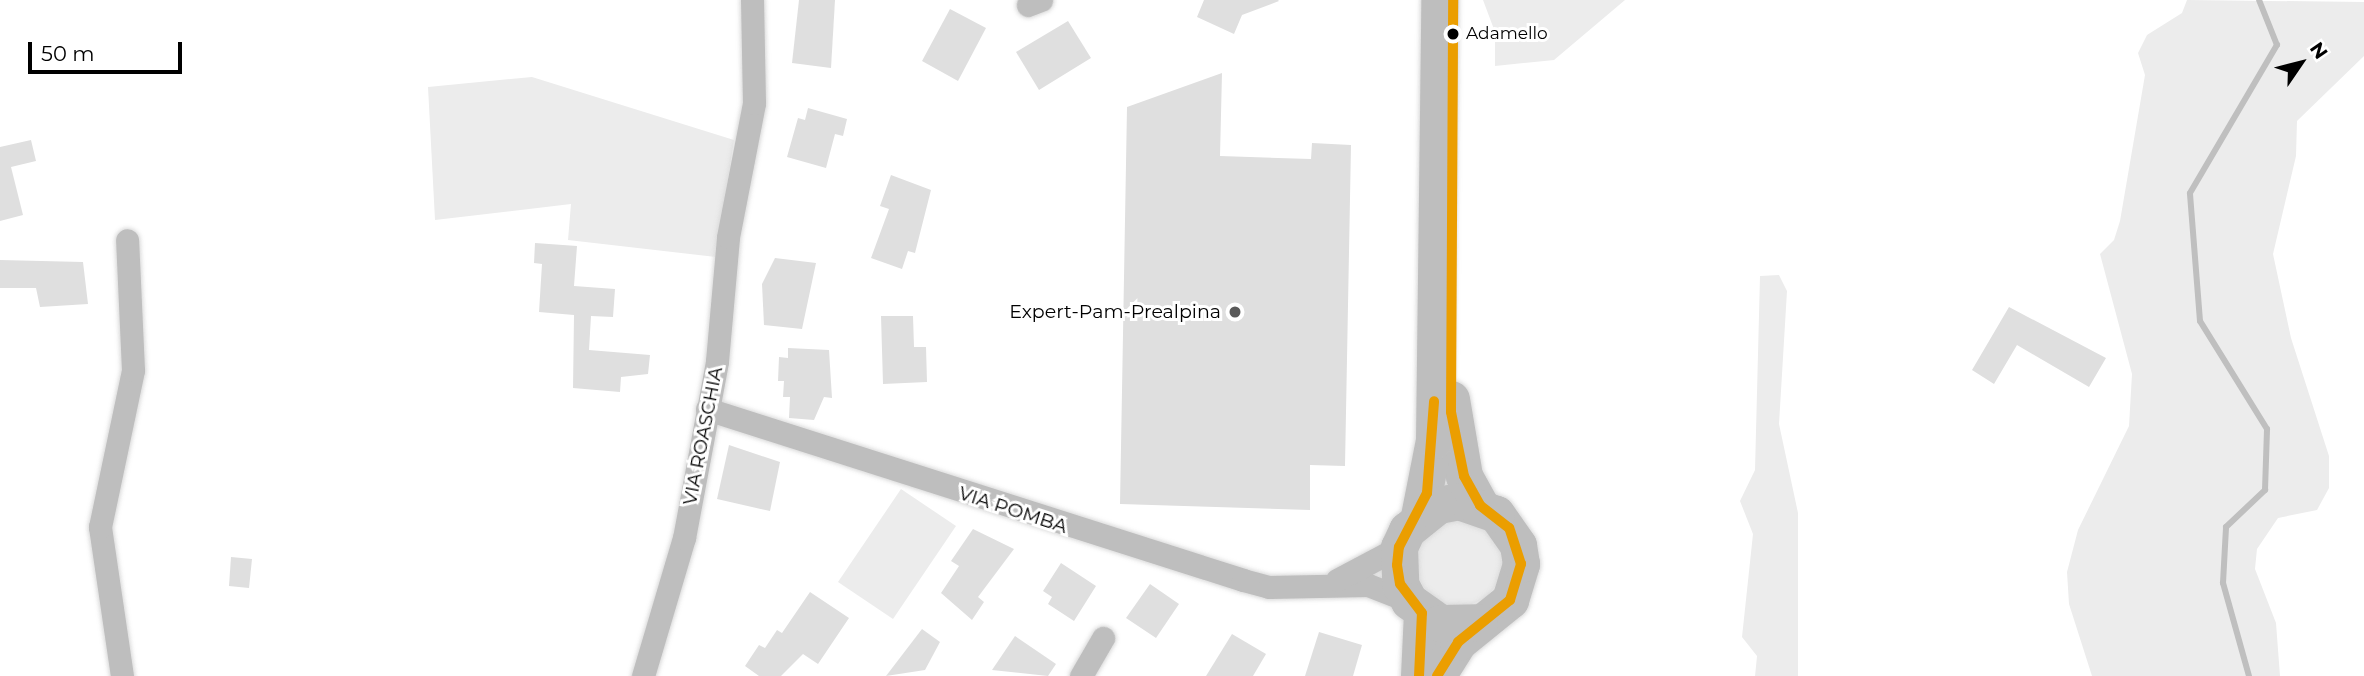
<!DOCTYPE html>
<style>
body{margin:0}
#map{position:relative;width:2364px;height:676px;overflow:hidden;background:#fff;font-family:Montserrat,sans-serif}
div>[style]{position:absolute}
[style*='--x']{left:calc(var(--x)*1px);top:calc(var(--y)*1px);width:calc(var(--w)*1px);rotate:calc(var(--a)*1deg)}
.green>*{inset:0;background:#ececec}
.round{border-radius:50%}
.stream>*{height:6px;margin:-3px;padding:0 3px;transform-origin:3px;border-radius:3px;background:#bfbfbf}
.building>*{inset:0;background:#dfdfdf}
.roads{filter:drop-shadow(0 0 2px #dbdbdb) drop-shadow(0 0 2px #dbdbdb)}
.minor>*{height:23px;margin:-11.5px;padding:0 11.5px;transform-origin:11.5px;border-radius:11.5px;background:#bebebe}
.primary>*{height:37px;margin:-18.5px;padding:0 18.5px;transform-origin:18.5px;border-radius:18.5px;background:#bebebe}
.bus-1>*{height:10px;margin:-5px;padding:0 5px;transform-origin:5px;border-radius:5px;background:#eb9e00}
.dots>*{width:19px;height:19px;translate:-50% -50%;box-sizing:border-box;border:4px solid #fff;border-radius:50%}
span{translate:-50% -50%;white-space:nowrap;text-align:center;line-height:1.15;-webkit-text-stroke:6px #fff;paint-order:stroke}
.bus-label{font-size:17px;color:#000}
.left{translate:0 -50%;text-align:left}
.poi-label{font-size:19px;color:#000}
.right{translate:-100% -50%;text-align:right}
.street-label{font-size:19px;color:#000}
.north{position:absolute;left:2266px;top:28px;width:70px;height:70px;-webkit-text-stroke:5px #fff;paint-order:stroke;rotate:55deg;font-size:19px;font-weight:700;line-height:28px;text-align:center;color:#000}
.north::after{content:'';display:block;margin:auto;width:24px;height:32px;background:#000;clip-path:polygon(50% 0,100% 100%,50% 72%,0 100%)}
.scale{position:absolute;left:28px;top:42px;width:154px;height:32px;box-sizing:border-box;border:4px solid #000;border-top:0;padding-left:9px;font-size:21px;line-height:24px;white-space:nowrap;color:#000;-webkit-text-stroke:5px #fff;paint-order:stroke}
</style>
<div id="map">
<div class="green">
<div style="clip-path:polygon(1483px 0,1625px 0,1554px 60px,1495px 66px,1495px 32px)"></div>
<div style="clip-path:polygon(2187px 0,2364px 2px,2364px 56px,2297px 121px,2296px 156px,2273px 254px,2291px 338px,2329px 456px,2329px 488px,2317px 510px,2278px 518px,2257px 549px,2255px 569px,2276px 623px,2280px 676px,2092px 676px,2069px 604px,2067px 572px,2078px 530px,2129px 426px,2132px 374px,2100px 254px,2114px 240px,2120px 221px,2145px 75px,2138px 53px,2147px 35px,2182px 13px)"></div>
<div style="clip-path:polygon(532px 77px,734px 140px,716px 257px,568px 240px,571px 204px,435px 220px,428px 87px)"></div>
<div style="clip-path:polygon(1779px 275px,1787px 291px,1779px 424px,1798px 513px,1798px 676px,1755px 676px,1757px 656px,1742px 637px,1753px 534px,1740px 501px,1755px 470px,1760px 276px)"></div>
<div style="clip-path:polygon(901px 489px,956px 526px,893px 619px,838px 582px)"></div>
<div class="round" style="left:1416px;top:520px;width:86px;height:86px"></div>
</div>
<div class="stream">
<div style="--x:2249;--y:676;--w:97;--a:-105.6"></div>
<div style="--x:2223;--y:583;--w:56;--a:-86.9"></div>
<div style="--x:2226;--y:527;--w:54;--a:-43.5"></div>
<div style="--x:2265;--y:490;--w:61;--a:-88.1"></div>
<div style="--x:2267;--y:429;--w:127;--a:-121.8"></div>
<div style="--x:2200;--y:321;--w:128;--a:-94.5"></div>
<div style="--x:2190;--y:193;--w:172;--a:-59.6"></div>
<div style="--x:2277;--y:45;--w:48;--a:-111.8"></div>
</div>
<div class="building">
<div style="clip-path:polygon(799px 0,835px 0,831px 68px,792px 63px)"></div>
<div style="clip-path:polygon(1204px 0,1278px 0,1279px 1px,1242px 15px,1234px 34px,1197px 17px)"></div>
<div style="clip-path:polygon(950px 9px,986px 28px,958px 81px,922px 61px)"></div>
<div style="clip-path:polygon(1068px 21px,1091px 58px,1039px 90px,1016px 52px)"></div>
<div style="clip-path:polygon(1222px 73px,1220px 156px,1311px 159px,1312px 143px,1351px 145px,1345px 466px,1310px 465px,1310px 510px,1120px 504px,1127px 107px)"></div>
<div style="clip-path:polygon(808px 108px,847px 119px,843px 136px,835px 134px,826px 168px,787px 157px,798px 118px,805px 120px)"></div>
<div style="clip-path:polygon(31px 140px,36px 161px,11px 167px,23px 215px,0 221px,0 147px)"></div>
<div style="clip-path:polygon(891px 175px,931px 190px,915px 253px,908px 251px,902px 269px,871px 258px,889px 209px,880px 206px)"></div>
<div style="clip-path:polygon(535px 243px,577px 246px,574px 286px,615px 289px,613px 317px,591px 316px,589px 350px,650px 355px,648px 374px,621px 377px,620px 392px,573px 388px,574px 315px,539px 312px,542px 264px,534px 263px)"></div>
<div style="clip-path:polygon(775px 258px,816px 263px,802px 329px,764px 325px,762px 284px)"></div>
<div style="clip-path:polygon(0 260px,83px 262px,88px 304px,40px 307px,36px 288px,0 288px)"></div>
<div style="clip-path:polygon(2009px 307px,2106px 358px,2089px 387px,2017px 345px,1994px 384px,1972px 370px)"></div>
<div style="clip-path:polygon(881px 316px,913px 316px,914px 347px,926px 347px,927px 382px,883px 384px)"></div>
<div style="clip-path:polygon(788px 348px,829px 350px,832px 398px,824px 397px,814px 420px,789px 418px,790px 397px,783px 397px,784px 381px,778px 381px,779px 357px,788px 358px)"></div>
<div style="clip-path:polygon(729px 445px,780px 462px,770px 511px,717px 499px)"></div>
<div style="clip-path:polygon(973px 529px,1014px 549px,978px 597px,984px 602px,972px 620px,941px 593px,959px 566px,951px 561px)"></div>
<div style="clip-path:polygon(231px 557px,252px 559px,249px 588px,229px 586px)"></div>
<div style="clip-path:polygon(1061px 563px,1096px 586px,1074px 621px,1048px 604px,1052px 597px,1043px 591px)"></div>
<div style="clip-path:polygon(1150px 584px,1179px 604px,1156px 638px,1126px 618px)"></div>
<div style="clip-path:polygon(810px 592px,849px 618px,818px 664px,803px 654px,781px 676px,759px 676px,745px 666px,759px 645px,765px 648px,777px 630px,782px 633px)"></div>
<div style="clip-path:polygon(922px 629px,940px 642px,925px 670px,886px 676px)"></div>
<div style="clip-path:polygon(1319px 632px,1362px 645px,1353px 676px,1305px 676px)"></div>
<div style="clip-path:polygon(1232px 634px,1266px 654px,1253px 676px,1206px 676px)"></div>
<div style="clip-path:polygon(1015px 636px,1056px 664px,1048px 676px,992px 670px)"></div>
</div>
<div class="roads">
<div class="minor">
<div style="--x:1028;--y:5;--w:14;--a:-21"></div>
<div style="--x:707;--y:409;--w:563;--a:17.69"></div>
<div style="--x:1243;--y:580;--w:27;--a:15"></div>
<div style="--x:1269;--y:587;--w:99;--a:-1.2"></div>
<div style="--x:1368;--y:585;--w:44;--a:21.3"></div>
<div style="--x:1337;--y:580;--w:70;--a:-28"></div>
<div style="--x:122;--y:676;--w:151;--a:-98.4"></div>
<div style="--x:100;--y:527;--w:160;--a:-78.1"></div>
<div style="--x:133;--y:370;--w:130;--a:-92.6"></div>
<div style="--x:643;--y:676;--w:144;--a:-73.5"></div>
<div style="--x:684;--y:538;--w:180;--a:-79.4"></div>
<div style="--x:717;--y:361;--w:124;--a:-84.9"></div>
<div style="--x:728;--y:237;--w:136;--a:-79"></div>
<div style="--x:754;--y:103;--w:103;--a:-91.1"></div>
<div style="--x:1081;--y:676;--w:44;--a:-59.9"></div>
</div>
<div class="primary">
<div style="--x:1451;--y:399;--w:78;--a:80.4"></div>
<div style="--x:1464;--y:476;--w:33;--a:61"></div>
<div style="--x:1419;--y:516;--w:77;--a:-78.8"></div>
<div style="--x:1434;--y:440;--w:440;--a:-89.3"></div>
<div style="--x:1419;--y:676;--w:63;--a:-87.3"></div>
<div style="--x:1437;--y:676;--w:40;--a:-58"></div>
<div style="--x:1458;--y:642;--w:67;--a:-38.9"></div>
<div style="--x:1510;--y:600;--w:38;--a:-73"></div>
<div style="--x:1521;--y:564;--w:19;--a:-99"></div>
<div style="--x:1518;--y:545;--w:38;--a:-125"></div>
<div style="--x:1496;--y:514;--w:39;--a:-161"></div>
<div style="--x:1459;--y:501;--w:21;--a:169"></div>
<div style="--x:1438;--y:505;--w:40;--a:141"></div>
<div style="--x:1407;--y:530;--w:19;--a:115"></div>
<div style="--x:1399;--y:547;--w:37;--a:88"></div>
<div style="--x:1400;--y:584;--w:19;--a:62"></div>
<div style="--x:1409;--y:601;--w:38;--a:35"></div>
<div style="--x:1440;--y:623;--w:39;--a:-1"></div>
</div>
</div>
<div class="bus-1">
<div style="--x:1419;--y:676;--w:63;--a:-87.3"></div>
<div style="--x:1422;--y:613;--w:36;--a:-127"></div>
<div style="--x:1400;--y:584;--w:19;--a:-99"></div>
<div style="--x:1397;--y:565;--w:18;--a:-84"></div>
<div style="--x:1399;--y:547;--w:61;--a:-62.6"></div>
<div style="--x:1427;--y:493;--w:92;--a:-85.6"></div>
<div style="--x:1437;--y:676;--w:40;--a:-58"></div>
<div style="--x:1458;--y:642;--w:67;--a:-38.9"></div>
<div style="--x:1510;--y:600;--w:38;--a:-73"></div>
<div style="--x:1521;--y:564;--w:38;--a:-108"></div>
<div style="--x:1509;--y:528;--w:37;--a:-142"></div>
<div style="--x:1480;--y:505;--w:33;--a:-119"></div>
<div style="--x:1464;--y:476;--w:65;--a:-101.5"></div>
<div style="--x:1451;--y:412;--w:412;--a:-89.7"></div>
</div>
<div class="dots">
<div style="left:1453px;top:34px;background:#000"></div>
<div style="left:1235px;top:312px;background:#595959"></div>
</div>
<div class="bus-label">
<span class="left" style="left:1466px;top:34px">Adamello</span>
</div>
<div class="poi-label">
<span class="right" style="left:1221px;top:312px">Expert-Pam-Prealpina</span>
</div>
<div class="street-label">
<span style="left:703px;top:436px;rotate:-79deg">VIA ROASCHIA</span>
<span style="left:1013px;top:510px;rotate:18deg">VIA POMBA</span>
</div>
<div class="north">N</div>
<div class="scale">50 m</div>
</div>
